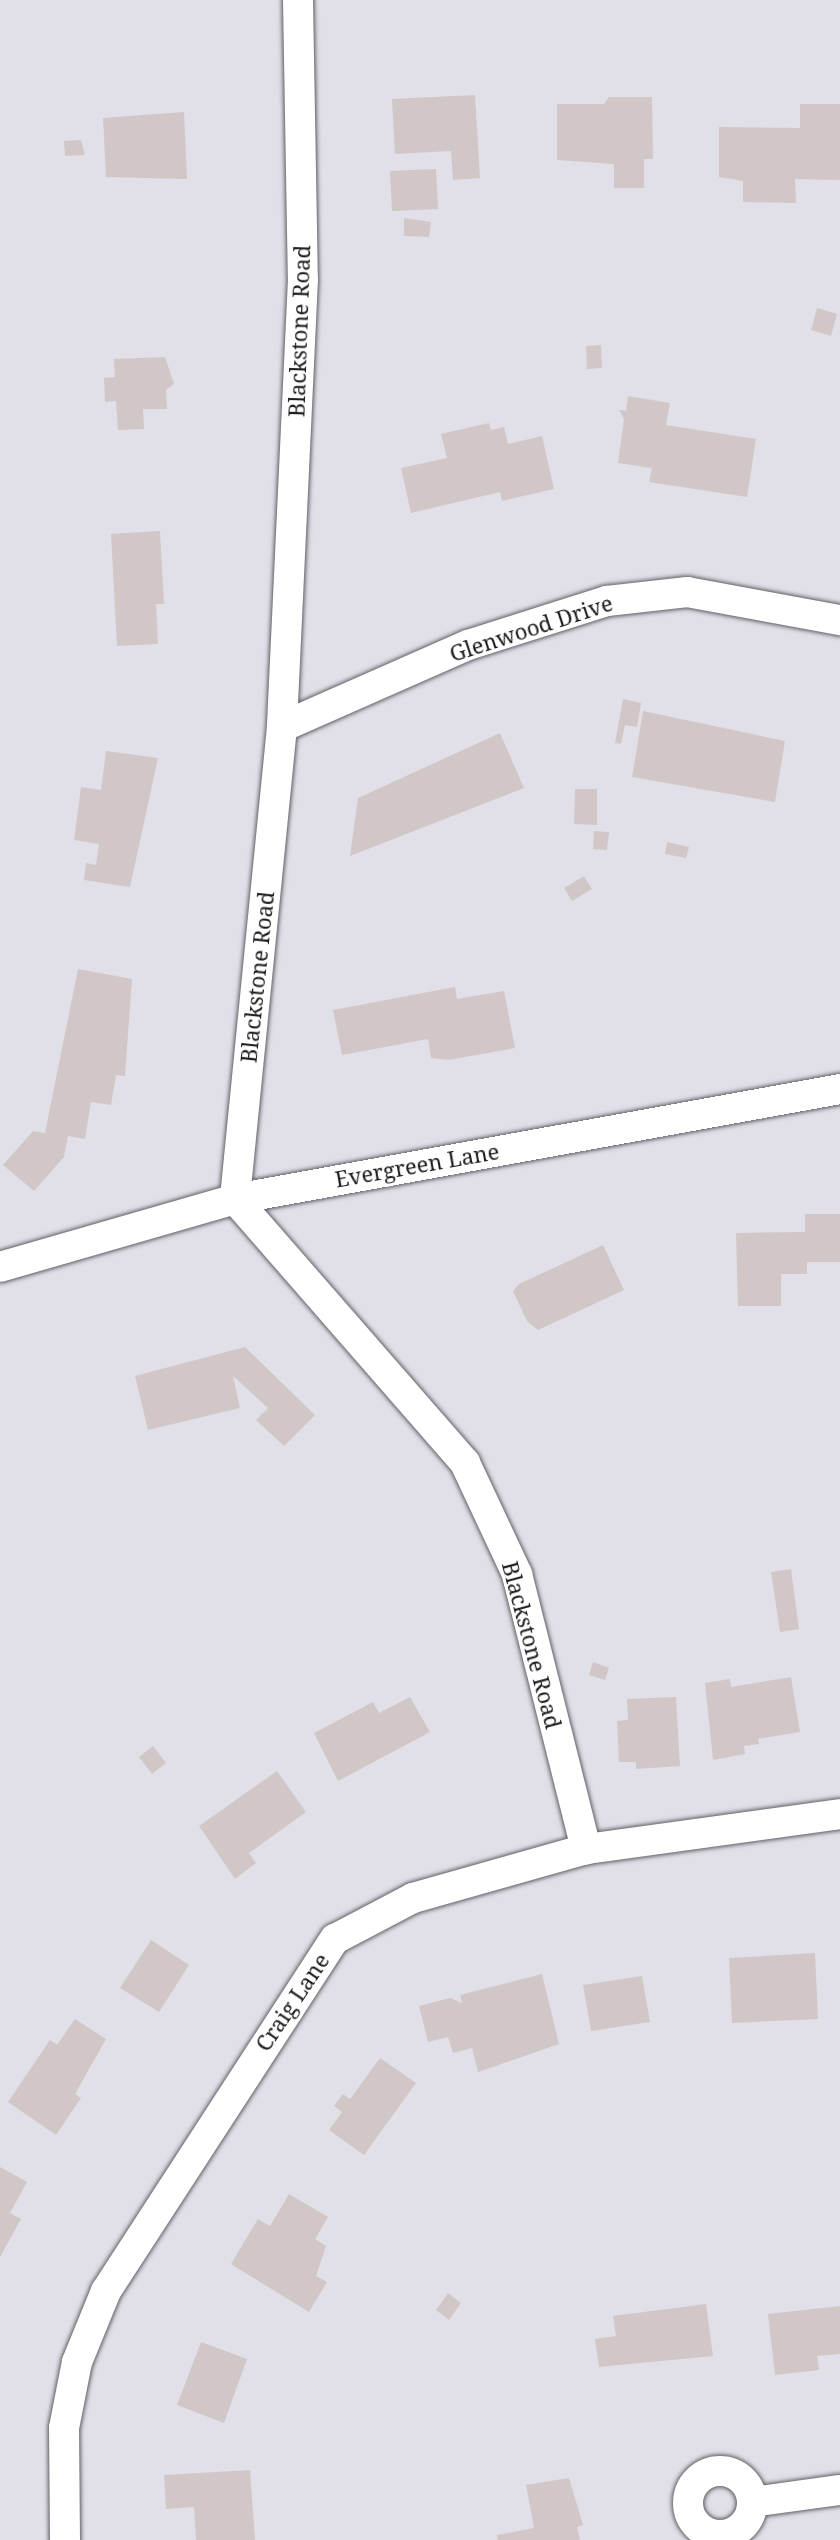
<!DOCTYPE html>
<style>
body{margin:0}
#map{position:relative;width:840px;height:2540px;overflow:hidden;background:#e1e0e8;font-family:"Noto Serif",serif}
div>[style]{position:absolute}
[style*='--x']{left:calc(var(--x)*1px);top:calc(var(--y)*1px);width:calc(var(--w)*1px);rotate:calc(var(--a)*1deg)}
.building>*{inset:0;background:#d0c7c6}
.roads{filter:drop-shadow(0 0 2px #616168) drop-shadow(0 0 2px #616168)}
.street>*{height:30px;margin:-15px;padding:0 15px;transform-origin:15px;border-radius:15px;background:#fff}
.street>.ring{margin:-15px;padding:0;box-sizing:content-box;background:none;border:30px solid #fff;border-radius:50%}
span{translate:-50% -50%;white-space:nowrap;text-align:center;line-height:1.15;-webkit-text-stroke:6px #fff;paint-order:stroke}
.street-label{font-size:22px;color:#1b1a1d}
</style>
<div id="map">
<div class="building">
<div style="clip-path:polygon(475px 95px,480px 178px,453px 180px,451px 151px,395px 154px,392px 99px)"></div>
<div style="clip-path:polygon(609px 97px,652px 97px,653px 159px,644px 159px,644px 188px,614px 188px,614px 164px,557px 160px,557px 104px,604px 104px)"></div>
<div style="clip-path:polygon(800px 104px,840px 104px,840px 180px,795px 179px,796px 203px,743px 202px,743px 181px,719px 177px,719px 127px,800px 128px)"></div>
<div style="clip-path:polygon(184px 112px,187px 179px,106px 177px,103px 118px)"></div>
<div style="clip-path:polygon(81px 140px,85px 155px,65px 156px,64px 141px)"></div>
<div style="clip-path:polygon(436px 169px,438px 209px,392px 211px,390px 171px)"></div>
<div style="clip-path:polygon(404px 218px,431px 222px,429px 237px,404px 236px)"></div>
<div style="clip-path:polygon(817px 308px,837px 314px,831px 336px,811px 330px)"></div>
<div style="clip-path:polygon(601px 345px,602px 368px,587px 369px,586px 346px)"></div>
<div style="clip-path:polygon(165px 357px,174px 384px,166px 390px,167px 409px,143px 409px,144px 429px,118px 430px,116px 401px,105px 402px,104px 378px,115px 377px,114px 359px)"></div>
<div style="clip-path:polygon(628px 396px,670px 403px,666px 425px,756px 439px,747px 497px,649px 482px,652px 468px,618px 463px,624px 419px,619px 410px,626px 411px)"></div>
<div style="clip-path:polygon(489px 423px,491px 430px,504px 427px,508px 444px,542px 436px,554px 489px,502px 501px,500px 492px,411px 513px,401px 468px,447px 458px,441px 434px)"></div>
<div style="clip-path:polygon(160px 531px,164px 604px,156px 604px,158px 644px,117px 646px,111px 534px)"></div>
<div style="clip-path:polygon(623px 699px,641px 703px,637px 727px,625px 725px,621px 744px,615px 743px)"></div>
<div style="clip-path:polygon(643px 711px,785px 741px,775px 802px,632px 777px)"></div>
<div style="clip-path:polygon(500px 733px,524px 788px,350px 856px,358px 798px)"></div>
<div style="clip-path:polygon(106px 751px,158px 758px,130px 887px,84px 880px,86px 863px,96px 865px,99px 844px,74px 840px,81px 787px,101px 790px)"></div>
<div style="clip-path:polygon(575px 789px,597px 789px,597px 825px,574px 824px)"></div>
<div style="clip-path:polygon(594px 831px,609px 832px,607px 850px,593px 849px)"></div>
<div style="clip-path:polygon(667px 842px,689px 847px,686px 858px,665px 854px)"></div>
<div style="clip-path:polygon(584px 876px,592px 889px,572px 901px,564px 888px)"></div>
<div style="clip-path:polygon(78px 969px,132px 979px,125px 1076px,116px 1075px,111px 1105px,91px 1102px,85px 1139px,68px 1136px,64px 1157px,34px 1191px,3px 1165px,33px 1131px,45px 1133px)"></div>
<div style="clip-path:polygon(455px 987px,457px 999px,504px 991px,515px 1048px,448px 1060px,431px 1058px,428px 1039px,342px 1055px,333px 1010px)"></div>
<div style="clip-path:polygon(805px 1214px,840px 1214px,840px 1262px,807px 1262px,807px 1274px,781px 1274px,781px 1306px,738px 1306px,736px 1233px,805px 1232px)"></div>
<div style="clip-path:polygon(603px 1245px,624px 1290px,538px 1330px,527px 1321px,513px 1291px,519px 1284px)"></div>
<div style="clip-path:polygon(245px 1347px,315px 1415px,284px 1446px,256px 1420px,268px 1408px,233px 1376px,240px 1408px,148px 1430px,135px 1376px)"></div>
<div style="clip-path:polygon(791px 1569px,799px 1629px,780px 1632px,771px 1572px)"></div>
<div style="clip-path:polygon(593px 1662px,609px 1668px,605px 1680px,589px 1675px)"></div>
<div style="clip-path:polygon(791px 1677px,800px 1732px,758px 1739px,759px 1744px,744px 1746px,745px 1754px,713px 1760px,705px 1683px,730px 1679px,731px 1687px)"></div>
<div style="clip-path:polygon(410px 1697px,430px 1732px,338px 1781px,314px 1733px,373px 1702px,379px 1713px)"></div>
<div style="clip-path:polygon(676px 1697px,680px 1766px,636px 1769px,636px 1762px,619px 1762px,617px 1721px,628px 1720px,627px 1699px)"></div>
<div style="clip-path:polygon(153px 1746px,166px 1763px,152px 1774px,139px 1757px)"></div>
<div style="clip-path:polygon(277px 1771px,306px 1812px,249px 1853px,256px 1863px,235px 1879px,199px 1826px)"></div>
<div style="clip-path:polygon(151px 1940px,189px 1965px,159px 2012px,120px 1988px)"></div>
<div style="clip-path:polygon(815px 1953px,818px 2019px,732px 2023px,729px 1958px)"></div>
<div style="clip-path:polygon(542px 1974px,559px 2044px,478px 2072px,472px 2048px,453px 2053px,448px 2037px,428px 2042px,419px 2006px,450px 1998px,462px 2003px,460px 1995px)"></div>
<div style="clip-path:polygon(642px 1976px,650px 2022px,591px 2031px,583px 1985px)"></div>
<div style="clip-path:polygon(75px 2019px,106px 2039px,75px 2094px,81px 2098px,56px 2135px,8px 2102px,50px 2040px,57px 2045px)"></div>
<div style="clip-path:polygon(380px 2058px,416px 2083px,364px 2155px,329px 2130px,342px 2112px,334px 2106px,343px 2094px,350px 2099px)"></div>
<div style="clip-path:polygon(0 2167px,27px 2182px,10px 2213px,21px 2219px,0 2257px)"></div>
<div style="clip-path:polygon(289px 2194px,328px 2217px,315px 2239px,326px 2246px,316px 2276px,327px 2282px,309px 2312px,231px 2264px,258px 2219px,270px 2226px)"></div>
<div style="clip-path:polygon(448px 2293px,461px 2303px,449px 2320px,436px 2310px)"></div>
<div style="clip-path:polygon(706px 2304px,713px 2356px,599px 2367px,595px 2339px,616px 2336px,613px 2316px)"></div>
<div style="clip-path:polygon(840px 2306px,840px 2354px,817px 2356px,819px 2370px,775px 2375px,768px 2314px)"></div>
<div style="clip-path:polygon(201px 2342px,247px 2359px,224px 2423px,177px 2405px)"></div>
<div style="clip-path:polygon(250px 2470px,255px 2540px,196px 2540px,194px 2507px,166px 2509px,164px 2475px)"></div>
<div style="clip-path:polygon(569px 2478px,583px 2525px,577px 2527px,580px 2540px,498px 2540px,497px 2535px,534px 2528px,526px 2485px)"></div>
</div>
<div class="roads">
<div class="street">
<div style="--x:298;--y:0;--w:279;--a:89"></div>
<div style="--x:303;--y:279;--w:448;--a:92.7"></div>
<div style="--x:282;--y:727;--w:474;--a:95.7"></div>
<div style="--x:235;--y:1199;--w:350;--a:48.9"></div>
<div style="--x:465;--y:1463;--w:123;--a:64.9"></div>
<div style="--x:517;--y:1574;--w:284;--a:75.9"></div>
<div style="--x:282;--y:727;--w:203;--a:-23.8"></div>
<div style="--x:468;--y:645;--w:146;--a:-17.6"></div>
<div style="--x:607;--y:601;--w:81;--a:-6.4"></div>
<div style="--x:687;--y:592;--w:156;--a:10.4"></div>
<div style="--x:0;--y:1267;--w:245;--a:-16.1"></div>
<div style="--x:235;--y:1199;--w:615;--a:-10.3"></div>
<div class="ring" style="left:688px;top:2471px;width:34px;height:34px"></div>
<div style="--x:752;--y:2502;--w:89;--a:-7.8"></div>
<div style="--x:65;--y:2540;--w:112;--a:-90.5"></div>
<div style="--x:64;--y:2428;--w:67;--a:-78.9"></div>
<div style="--x:77;--y:2362;--w:77;--a:-67.8"></div>
<div style="--x:106;--y:2291;--w:420;--a:-57"></div>
<div style="--x:335;--y:1939;--w:88;--a:-27.7"></div>
<div style="--x:413;--y:1898;--w:180;--a:-15.8"></div>
<div style="--x:586;--y:1849;--w:256;--a:-7.8"></div>
</div>
</div>
<div class="street-label">
<span style="left:299px;top:331px;rotate:-88deg">Blackstone Road</span>
<span style="left:531px;top:628px;rotate:-18deg">Glenwood Drive</span>
<span style="left:257px;top:977px;rotate:-84deg">Blackstone Road</span>
<span style="left:417px;top:1165px;rotate:-10deg">Evergreen Lane</span>
<span style="left:532px;top:1645px;rotate:75deg">Blackstone Road</span>
<span style="left:292px;top:2002px;rotate:-56deg">Craig Lane</span>
</div>
</div>
